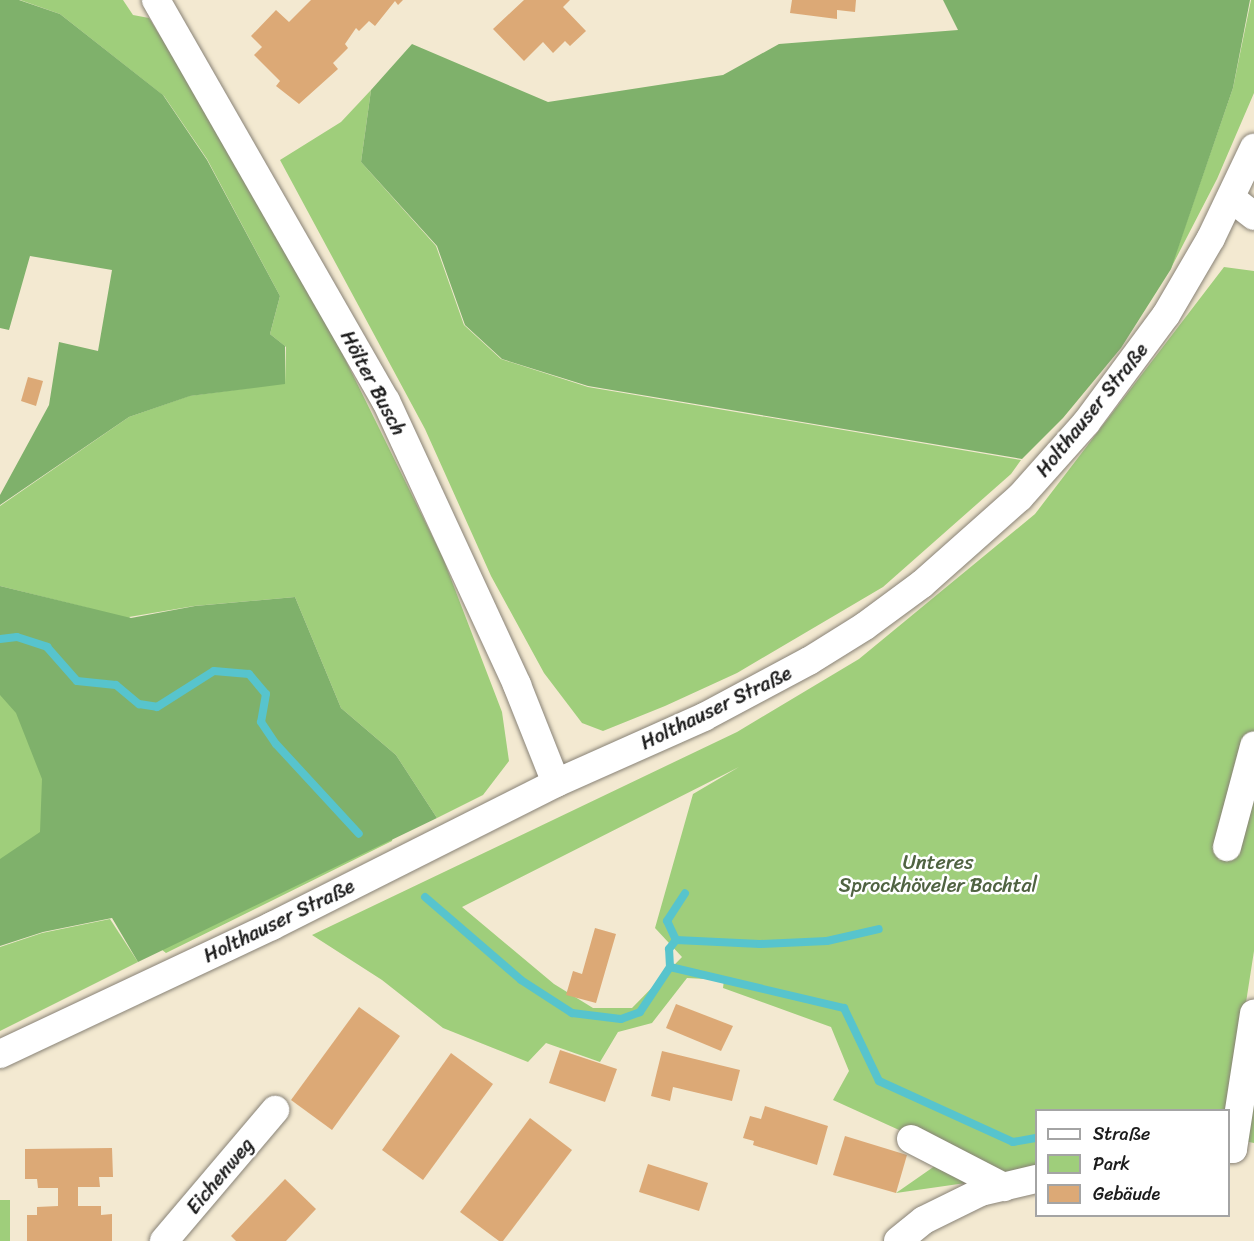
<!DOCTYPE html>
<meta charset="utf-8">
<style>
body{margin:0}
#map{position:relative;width:1254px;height:1241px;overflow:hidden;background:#f3e9d1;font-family:Sriracha,sans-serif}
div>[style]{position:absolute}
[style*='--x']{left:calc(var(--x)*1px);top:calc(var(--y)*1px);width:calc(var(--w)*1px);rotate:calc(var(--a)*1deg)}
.green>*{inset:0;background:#9fce7b}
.forest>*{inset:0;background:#7fb16b}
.stream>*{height:8px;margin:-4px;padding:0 4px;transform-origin:4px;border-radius:4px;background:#57c4cd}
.building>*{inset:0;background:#dca976}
.roads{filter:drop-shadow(0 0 2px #888276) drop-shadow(0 0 2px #888276)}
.minor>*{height:28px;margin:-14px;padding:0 14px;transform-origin:14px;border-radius:14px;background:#fff}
span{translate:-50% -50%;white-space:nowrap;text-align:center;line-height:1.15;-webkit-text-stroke:5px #fff;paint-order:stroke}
.street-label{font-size:20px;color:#1c1c1c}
.park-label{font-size:20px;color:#506342}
.legend{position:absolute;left:1035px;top:1109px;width:195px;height:108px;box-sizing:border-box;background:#fff;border:2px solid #a4a4a4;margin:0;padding:8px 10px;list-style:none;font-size:18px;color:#1c1c1c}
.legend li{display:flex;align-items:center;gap:12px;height:30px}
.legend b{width:30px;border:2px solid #a4a4a4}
</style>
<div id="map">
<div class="green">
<div style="clip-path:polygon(20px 0,123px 0,133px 15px,149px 18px,228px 145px,318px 304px,443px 558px,502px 712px,509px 761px,483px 795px,437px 818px,396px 755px,341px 708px,295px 597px,194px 606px,129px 617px,394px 825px,392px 841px,166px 953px,122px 918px,87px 914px,0 939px,0 643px,88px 608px,0 586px,0 506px,129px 417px,189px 396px,285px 383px,286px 347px,270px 334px,280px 296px,207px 159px,164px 96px,60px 14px)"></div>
<div style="clip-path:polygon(1251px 0,1254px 0,1254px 93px,1217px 179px,1170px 270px,1233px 88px)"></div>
<div style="clip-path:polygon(371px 90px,361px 162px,436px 246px,464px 325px,501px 359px,588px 387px,1021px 460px,1011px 474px,883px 587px,737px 673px,665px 706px,603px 731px,582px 723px,544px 673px,491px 576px,425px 429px,280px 160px,341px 122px)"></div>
<div style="clip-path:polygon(evenodd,1224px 267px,1254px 271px,1254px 951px,1236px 1067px,1254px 1071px,1254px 1143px,1244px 1141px,1228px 1110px,1036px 1110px,1036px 1173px,896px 1193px,952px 1154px,833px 1100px,849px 1071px,831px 1027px,723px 988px,724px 980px,687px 978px,652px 1023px,618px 1032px,600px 1062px,546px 1043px,528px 1062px,443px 1028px,382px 980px,312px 935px,737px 732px,859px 659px,1035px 514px,1224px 267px,739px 767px,693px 794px,655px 928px,682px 957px,632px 1008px,593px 1008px,554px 984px,462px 907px,739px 767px)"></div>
<div style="clip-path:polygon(110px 919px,138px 962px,0 1031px,0 947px,42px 933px)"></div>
<div style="clip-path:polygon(0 1200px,10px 1200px,10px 1241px,0 1241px)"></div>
</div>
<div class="forest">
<div style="clip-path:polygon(0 0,19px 0,60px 14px,163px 95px,207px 160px,280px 296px,270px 334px,285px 346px,285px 384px,190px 396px,129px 417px,0 505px,0 495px,49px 405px,59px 342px,98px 351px,112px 270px,30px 256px,9px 330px,0 328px)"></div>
<div style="clip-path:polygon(943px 0,1250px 0,1233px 88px,1171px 269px,1121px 348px,1063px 418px,1022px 459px,588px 386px,502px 359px,465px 325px,437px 246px,361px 162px,371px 90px,412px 44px,548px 102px,723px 75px,779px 44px,958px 30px)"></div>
<div style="clip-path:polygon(0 586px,131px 618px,195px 606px,295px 597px,341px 708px,396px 755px,437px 818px,138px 962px,112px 918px,43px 932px,0 946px,0 859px,40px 832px,42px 779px,16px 713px,0 695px)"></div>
</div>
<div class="stream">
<div style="--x:0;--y:639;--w:17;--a:-7"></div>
<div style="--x:17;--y:637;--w:32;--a:18"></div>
<div style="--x:47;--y:647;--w:45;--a:48.6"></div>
<div style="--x:77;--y:681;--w:39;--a:6"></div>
<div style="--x:116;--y:685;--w:30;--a:40"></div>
<div style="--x:139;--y:704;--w:18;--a:9"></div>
<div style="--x:157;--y:707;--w:67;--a:-32.3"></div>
<div style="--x:214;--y:671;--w:35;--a:5"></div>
<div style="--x:249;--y:674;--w:26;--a:50"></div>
<div style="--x:266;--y:694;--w:28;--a:100"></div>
<div style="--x:261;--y:722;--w:27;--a:56"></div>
<div style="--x:276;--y:744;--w:122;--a:47.3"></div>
<div style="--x:425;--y:897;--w:127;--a:40.8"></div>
<div style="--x:521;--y:980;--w:61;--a:32.9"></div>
<div style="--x:572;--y:1013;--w:49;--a:7"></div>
<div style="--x:621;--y:1019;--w:20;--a:-20"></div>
<div style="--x:640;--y:1012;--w:54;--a:-56.3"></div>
<div style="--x:670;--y:967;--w:179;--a:13.3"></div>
<div style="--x:844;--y:1008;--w:81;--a:64.4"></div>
<div style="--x:879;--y:1081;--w:147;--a:24.5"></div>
<div style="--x:1013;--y:1142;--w:23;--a:-10"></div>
<div style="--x:676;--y:940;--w:84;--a:2.7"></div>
<div style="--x:760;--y:944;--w:67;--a:-2.6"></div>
<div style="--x:827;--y:941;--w:53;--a:-13"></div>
<div style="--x:670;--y:967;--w:18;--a:-93"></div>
<div style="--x:669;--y:949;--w:11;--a:-52"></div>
<div style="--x:676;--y:940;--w:21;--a:-115"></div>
<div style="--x:667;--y:921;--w:33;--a:-57"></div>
</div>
<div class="building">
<div style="clip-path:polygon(311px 0,403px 0,398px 5px,395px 1px,375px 26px,369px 21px,359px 31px,356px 28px,345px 44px,348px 48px,333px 63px,338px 69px,299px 104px,276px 86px,280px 81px,254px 55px,262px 47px,251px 36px,276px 10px,289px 22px)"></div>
<div style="clip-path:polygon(524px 0,570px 0,563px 7px,586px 31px,570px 46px,565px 41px,553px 53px,543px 42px,524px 61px,493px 29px)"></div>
<div style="clip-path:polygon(792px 0,856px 0,855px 12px,837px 10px,837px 19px,790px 13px)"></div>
<div style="clip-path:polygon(28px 377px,43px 381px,36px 406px,21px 401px)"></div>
<div style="clip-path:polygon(595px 928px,616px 934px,596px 1003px,566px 995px,573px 971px,582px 974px)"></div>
<div style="clip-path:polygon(676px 1004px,733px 1026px,721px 1051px,666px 1028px)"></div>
<div style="clip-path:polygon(359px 1007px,400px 1036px,332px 1130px,291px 1100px)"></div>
<div style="clip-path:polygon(560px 1050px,617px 1069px,605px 1102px,549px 1083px)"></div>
<div style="clip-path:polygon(662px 1051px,740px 1070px,732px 1101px,673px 1087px,670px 1101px,651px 1096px)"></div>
<div style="clip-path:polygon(451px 1053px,493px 1084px,423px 1180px,382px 1150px)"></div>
<div style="clip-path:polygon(765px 1106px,828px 1126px,817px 1165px,753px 1145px,754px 1141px,743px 1138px,750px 1116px,761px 1119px)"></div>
<div style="clip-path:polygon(530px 1118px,572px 1150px,503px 1241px,499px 1241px,460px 1212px)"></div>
<div style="clip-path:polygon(845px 1136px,907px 1155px,896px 1193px,833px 1175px)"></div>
<div style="clip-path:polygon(112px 1148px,113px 1177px,99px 1177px,100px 1187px,78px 1187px,78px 1206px,101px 1206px,101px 1215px,112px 1214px,112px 1241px,27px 1241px,27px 1215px,37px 1215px,37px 1207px,58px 1206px,58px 1188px,38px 1188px,37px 1179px,25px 1179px,25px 1149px)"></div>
<div style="clip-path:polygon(648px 1164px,708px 1183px,699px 1211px,639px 1192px)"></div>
<div style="clip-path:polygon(285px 1179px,316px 1209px,286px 1241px,236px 1241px,231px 1236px)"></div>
</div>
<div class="roads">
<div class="minor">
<div style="--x:156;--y:0;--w:462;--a:60.2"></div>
<div style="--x:386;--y:401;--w:313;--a:65.2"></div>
<div style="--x:517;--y:685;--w:105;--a:68.3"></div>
<div style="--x:1231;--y:198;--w:29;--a:38"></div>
<div style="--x:1227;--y:847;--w:105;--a:-75"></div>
<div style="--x:0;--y:1054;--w:301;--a:-25.2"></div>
<div style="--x:272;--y:926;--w:318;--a:-26.7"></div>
<div style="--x:556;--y:783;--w:162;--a:-24"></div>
<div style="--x:704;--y:717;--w:119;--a:-28.1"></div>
<div style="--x:809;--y:661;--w:66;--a:-32"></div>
<div style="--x:865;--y:626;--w:71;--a:-36.4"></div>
<div style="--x:922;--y:584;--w:131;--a:-41.6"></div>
<div style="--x:1020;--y:497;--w:99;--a:-48.3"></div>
<div style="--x:1086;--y:423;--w:134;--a:-53.5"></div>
<div style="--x:1166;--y:315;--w:89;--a:-59.7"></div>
<div style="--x:1211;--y:238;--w:100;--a:-64.5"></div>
<div style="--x:911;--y:1139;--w:105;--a:27.3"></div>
<div style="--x:1228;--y:1149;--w:5;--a:0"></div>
<div style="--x:1233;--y:1149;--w:137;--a:-81.2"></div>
<div style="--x:164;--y:1241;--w:172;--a:-49.7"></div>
<div style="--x:898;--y:1241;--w:33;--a:-39"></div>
<div style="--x:924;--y:1220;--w:64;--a:-26.2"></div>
<div style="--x:981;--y:1192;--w:57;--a:-13.3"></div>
</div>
</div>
<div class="street-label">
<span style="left:373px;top:383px;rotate:62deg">Hölter Busch</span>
<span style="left:1092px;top:410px;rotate:-51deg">Holthauser Straße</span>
<span style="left:716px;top:708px;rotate:-26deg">Holthauser Straße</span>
<span style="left:279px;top:921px;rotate:-26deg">Holthauser Straße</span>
<span style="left:220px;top:1176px;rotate:-50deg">Eichenweg</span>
</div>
<div class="park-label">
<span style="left:938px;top:874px">Unteres<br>Sprockhöveler Bachtal</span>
</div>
<ul class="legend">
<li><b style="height:8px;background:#fff"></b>Straße</li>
<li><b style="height:16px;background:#9fce7b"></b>Park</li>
<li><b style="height:16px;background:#dca976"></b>Gebäude</li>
</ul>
</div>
